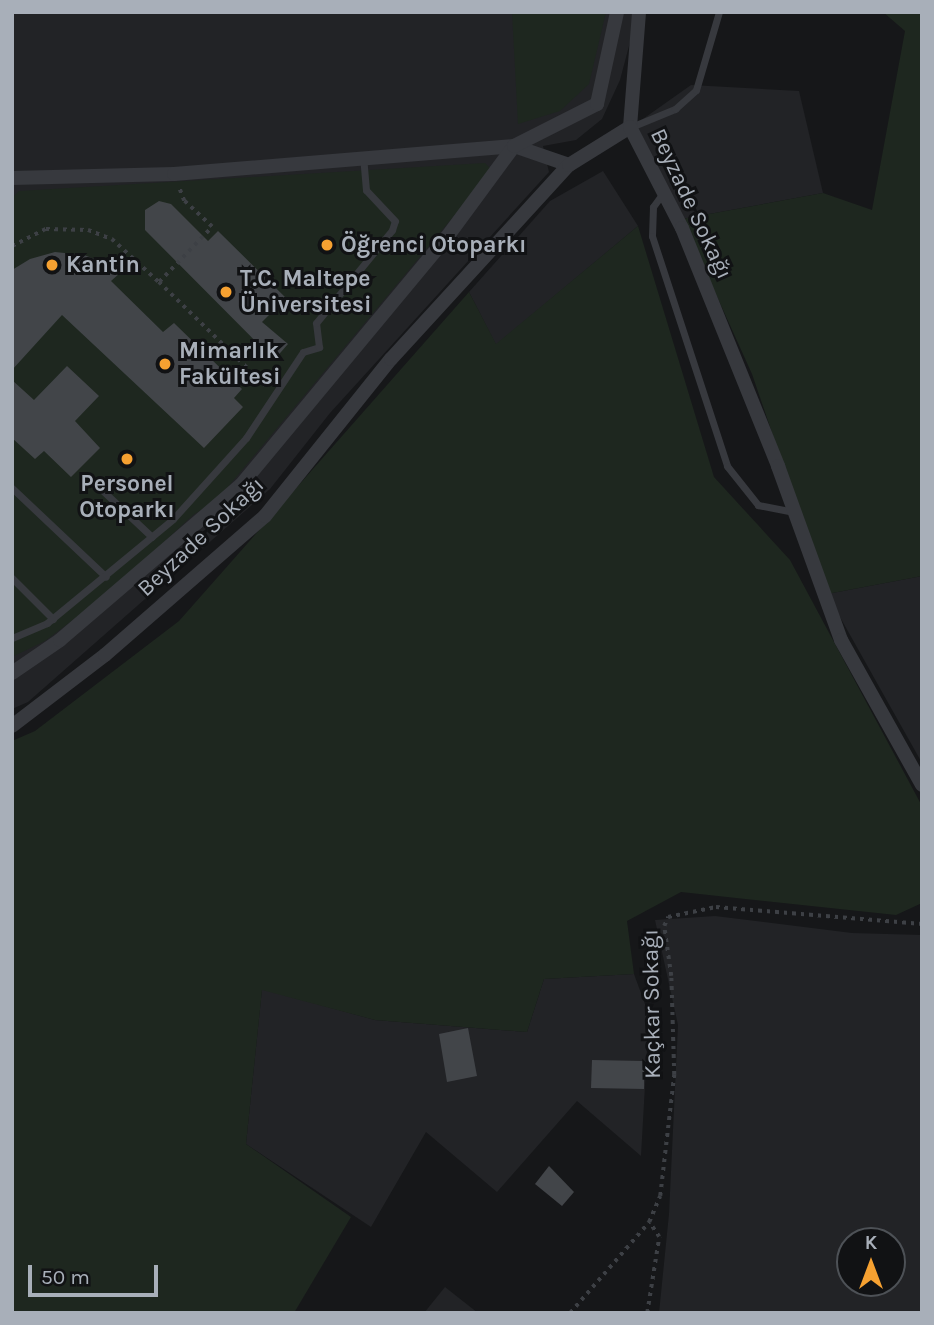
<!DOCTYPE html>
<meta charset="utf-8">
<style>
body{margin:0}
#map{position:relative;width:934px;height:1325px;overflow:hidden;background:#161719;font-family:Karla,sans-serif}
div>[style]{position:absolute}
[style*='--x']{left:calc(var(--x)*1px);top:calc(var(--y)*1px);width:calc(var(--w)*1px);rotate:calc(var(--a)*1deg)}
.built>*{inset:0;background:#222326}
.green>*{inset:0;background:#1e271f}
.building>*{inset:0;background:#424549}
.path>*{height:3.5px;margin-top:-1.75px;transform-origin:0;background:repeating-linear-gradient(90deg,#3d4045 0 3.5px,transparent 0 8.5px)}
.service>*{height:7px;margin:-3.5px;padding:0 3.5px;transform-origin:3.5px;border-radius:3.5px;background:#37393e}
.minor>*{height:14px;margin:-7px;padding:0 7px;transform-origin:7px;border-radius:7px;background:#37393e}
.dots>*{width:19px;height:19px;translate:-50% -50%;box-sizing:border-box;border:4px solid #111214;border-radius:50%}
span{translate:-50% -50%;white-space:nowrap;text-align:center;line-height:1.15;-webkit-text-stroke:6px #111214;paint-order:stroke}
.street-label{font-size:23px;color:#a8afb9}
.poi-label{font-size:23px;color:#a8afb9;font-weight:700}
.left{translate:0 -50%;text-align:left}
.frame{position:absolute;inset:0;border:14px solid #a8afb9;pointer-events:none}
.north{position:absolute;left:836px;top:1227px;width:70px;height:70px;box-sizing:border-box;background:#111214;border:2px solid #4d5156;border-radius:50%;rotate:0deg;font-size:19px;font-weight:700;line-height:28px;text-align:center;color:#a8afb9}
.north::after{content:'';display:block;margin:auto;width:24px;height:32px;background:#f6a131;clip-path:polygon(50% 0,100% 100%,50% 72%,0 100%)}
.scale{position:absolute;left:28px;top:1265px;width:130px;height:32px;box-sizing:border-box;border:4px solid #a8afb9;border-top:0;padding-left:9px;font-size:21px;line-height:24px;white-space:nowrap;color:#a8afb9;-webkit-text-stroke:5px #111214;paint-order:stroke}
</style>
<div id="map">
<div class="built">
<div style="clip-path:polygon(12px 12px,638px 12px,620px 80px,602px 119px,576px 140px,543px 146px,549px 172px,330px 413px,270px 489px,28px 702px,12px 709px)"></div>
<div style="clip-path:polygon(691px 85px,799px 91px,823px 193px,682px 219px,633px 126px)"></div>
<div style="clip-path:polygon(603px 171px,638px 226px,496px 345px,469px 292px,550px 201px)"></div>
<div style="clip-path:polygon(922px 576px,922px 763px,827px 594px)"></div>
<div style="clip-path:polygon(evenodd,715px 916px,852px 933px,922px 935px,922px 1313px,659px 1313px,669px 1214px,678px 1025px,655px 920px,715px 916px,850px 1241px,892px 1241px,892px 1283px,850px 1283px,850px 1241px)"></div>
<div style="clip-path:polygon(634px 974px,649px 1015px,641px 1156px,577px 1101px,497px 1192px,426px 1132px,371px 1227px,246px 1144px,262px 989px,375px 1020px,527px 1032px,544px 979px)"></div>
<div style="clip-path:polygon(445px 1287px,478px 1313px,424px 1313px)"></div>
</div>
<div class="green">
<div style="clip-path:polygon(512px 12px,606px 12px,589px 84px,560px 111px,518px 124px)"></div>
<div style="clip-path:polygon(883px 12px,922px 12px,922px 576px,827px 594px,752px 374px,682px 219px,823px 193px,872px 210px,905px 31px)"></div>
<div style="clip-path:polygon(485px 163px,490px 168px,478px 187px,217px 500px,193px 515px,111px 591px,45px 641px,12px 657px,12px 198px,19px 191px)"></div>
<div style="clip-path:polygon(638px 226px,714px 477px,790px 560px,922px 806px,922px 903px,896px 915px,681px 892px,627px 921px,634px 974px,544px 979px,527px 1032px,375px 1020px,262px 990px,246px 1144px,351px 1217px,294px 1313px,12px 1313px,12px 741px,35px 731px,179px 621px,469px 292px,496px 344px)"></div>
</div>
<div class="building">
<div style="clip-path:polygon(159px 201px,171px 204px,208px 241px,218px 231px,286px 298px,262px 322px,288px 344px,274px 360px,145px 230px,145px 210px)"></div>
<div style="clip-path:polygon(55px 252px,84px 255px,108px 264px,120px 273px,111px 281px,163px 332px,174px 323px,242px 389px,234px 398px,243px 407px,204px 448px,62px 315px,12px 370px,12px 270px,30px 259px)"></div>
<div style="clip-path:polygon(67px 366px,99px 396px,75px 421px,100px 448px,71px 477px,44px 451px,35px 459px,12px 438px,12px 380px,34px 400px)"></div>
<div style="clip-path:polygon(468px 1028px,477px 1076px,447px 1082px,439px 1034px)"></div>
<div style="clip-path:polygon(592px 1060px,644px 1061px,644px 1089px,591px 1088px)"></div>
<div style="clip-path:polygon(549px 1166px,574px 1192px,562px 1206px,535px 1184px)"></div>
</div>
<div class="path">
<div style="--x:12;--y:246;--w:38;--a:-27"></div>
<div style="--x:46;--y:229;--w:42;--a:1.4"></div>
<div style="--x:88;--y:230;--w:26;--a:21"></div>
<div style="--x:112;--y:239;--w:64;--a:42.5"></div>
<div style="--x:159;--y:282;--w:76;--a:-46.1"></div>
<div style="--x:212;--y:227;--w:38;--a:-137"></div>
<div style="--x:184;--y:201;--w:14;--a:-111"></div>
<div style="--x:159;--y:282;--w:152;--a:44.2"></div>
<div style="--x:570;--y:1313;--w:121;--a:-49"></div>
<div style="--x:649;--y:1222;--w:28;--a:-67"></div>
<div style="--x:660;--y:1196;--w:122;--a:-83.4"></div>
<div style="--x:674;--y:1075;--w:99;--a:-91.7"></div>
<div style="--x:671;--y:976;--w:50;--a:-98"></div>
<div style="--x:664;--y:926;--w:10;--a:-66"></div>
<div style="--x:668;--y:917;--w:49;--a:-11.8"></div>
<div style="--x:716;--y:907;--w:207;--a:4.7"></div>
<div style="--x:647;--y:1313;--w:77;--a:-81"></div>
<div style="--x:659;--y:1237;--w:18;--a:-124"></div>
</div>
<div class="service">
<div style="--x:631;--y:127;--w:48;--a:-22.2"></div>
<div style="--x:675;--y:109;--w:28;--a:-42"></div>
<div style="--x:696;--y:90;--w:81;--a:-73.6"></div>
<div style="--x:663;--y:193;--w:17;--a:126"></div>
<div style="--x:653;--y:207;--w:29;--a:92"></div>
<div style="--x:652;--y:236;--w:242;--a:71.9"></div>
<div style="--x:727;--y:466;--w:50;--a:51.5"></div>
<div style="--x:758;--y:505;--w:38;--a:11"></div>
<div style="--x:12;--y:488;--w:129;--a:43.4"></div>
<div style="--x:103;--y:491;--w:67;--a:43.2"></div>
<div style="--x:12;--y:578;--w:58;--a:45"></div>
<div style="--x:12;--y:638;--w:38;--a:-23"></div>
<div style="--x:47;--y:623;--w:163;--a:-39.5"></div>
<div style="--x:173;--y:519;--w:109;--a:-48"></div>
<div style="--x:246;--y:438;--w:103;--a:-56.5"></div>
<div style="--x:303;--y:352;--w:17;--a:-17"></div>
<div style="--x:319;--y:347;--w:24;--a:-97"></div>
<div style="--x:316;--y:323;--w:120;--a:-50.7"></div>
<div style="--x:392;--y:230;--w:9;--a:-72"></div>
<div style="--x:395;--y:221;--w:42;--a:-133.1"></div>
<div style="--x:366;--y:190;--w:32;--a:-95"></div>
</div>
<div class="minor">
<div style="--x:630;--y:127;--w:115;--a:-85.5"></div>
<div style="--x:12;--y:178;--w:162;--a:-1.4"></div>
<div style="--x:174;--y:174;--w:341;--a:-4.7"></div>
<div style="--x:514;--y:146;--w:58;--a:19.1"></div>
<div style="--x:12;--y:673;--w:58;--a:-34.5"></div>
<div style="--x:60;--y:640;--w:238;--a:-40.6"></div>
<div style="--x:241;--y:485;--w:322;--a:-50.3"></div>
<div style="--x:447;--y:237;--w:113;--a:-53.6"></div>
<div style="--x:514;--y:146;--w:93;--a:-26.8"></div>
<div style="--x:597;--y:104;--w:94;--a:-77.7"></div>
<div style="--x:12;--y:726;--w:117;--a:-37.4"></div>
<div style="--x:105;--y:655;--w:212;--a:-41"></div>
<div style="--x:265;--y:516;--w:201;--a:-51.3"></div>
<div style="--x:391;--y:359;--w:263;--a:-47.5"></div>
<div style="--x:569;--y:165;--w:72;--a:-31.9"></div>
<div style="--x:630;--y:127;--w:114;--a:62.8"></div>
<div style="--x:682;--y:228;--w:257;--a:68"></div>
<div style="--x:778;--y:466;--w:185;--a:70.1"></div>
<div style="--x:841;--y:640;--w:166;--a:60.8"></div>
</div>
<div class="dots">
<div style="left:327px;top:245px;background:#f6a131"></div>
<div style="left:52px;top:265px;background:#f6a131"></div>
<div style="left:226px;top:292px;background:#f6a131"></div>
<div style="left:165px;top:364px;background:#f6a131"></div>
<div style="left:127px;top:459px;background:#f6a131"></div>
</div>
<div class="street-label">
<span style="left:691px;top:204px;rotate:65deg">Beyzade Sokağı</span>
<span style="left:201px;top:537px;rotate:-43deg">Beyzade Sokağı</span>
<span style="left:652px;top:1004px;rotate:-91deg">Kaçkar Sokağı</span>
</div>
<div class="poi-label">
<span class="left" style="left:341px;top:245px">Öğrenci Otoparkı</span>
<span class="left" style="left:66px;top:265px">Kantin</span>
<span class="left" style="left:240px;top:292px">T.C. Maltepe<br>Üniversitesi</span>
<span class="left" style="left:179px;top:364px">Mimarlık<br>Fakültesi</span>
<span style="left:127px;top:497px">Personel<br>Otoparkı</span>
</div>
<div class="frame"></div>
<div class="north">K</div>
<div class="scale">50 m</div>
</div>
